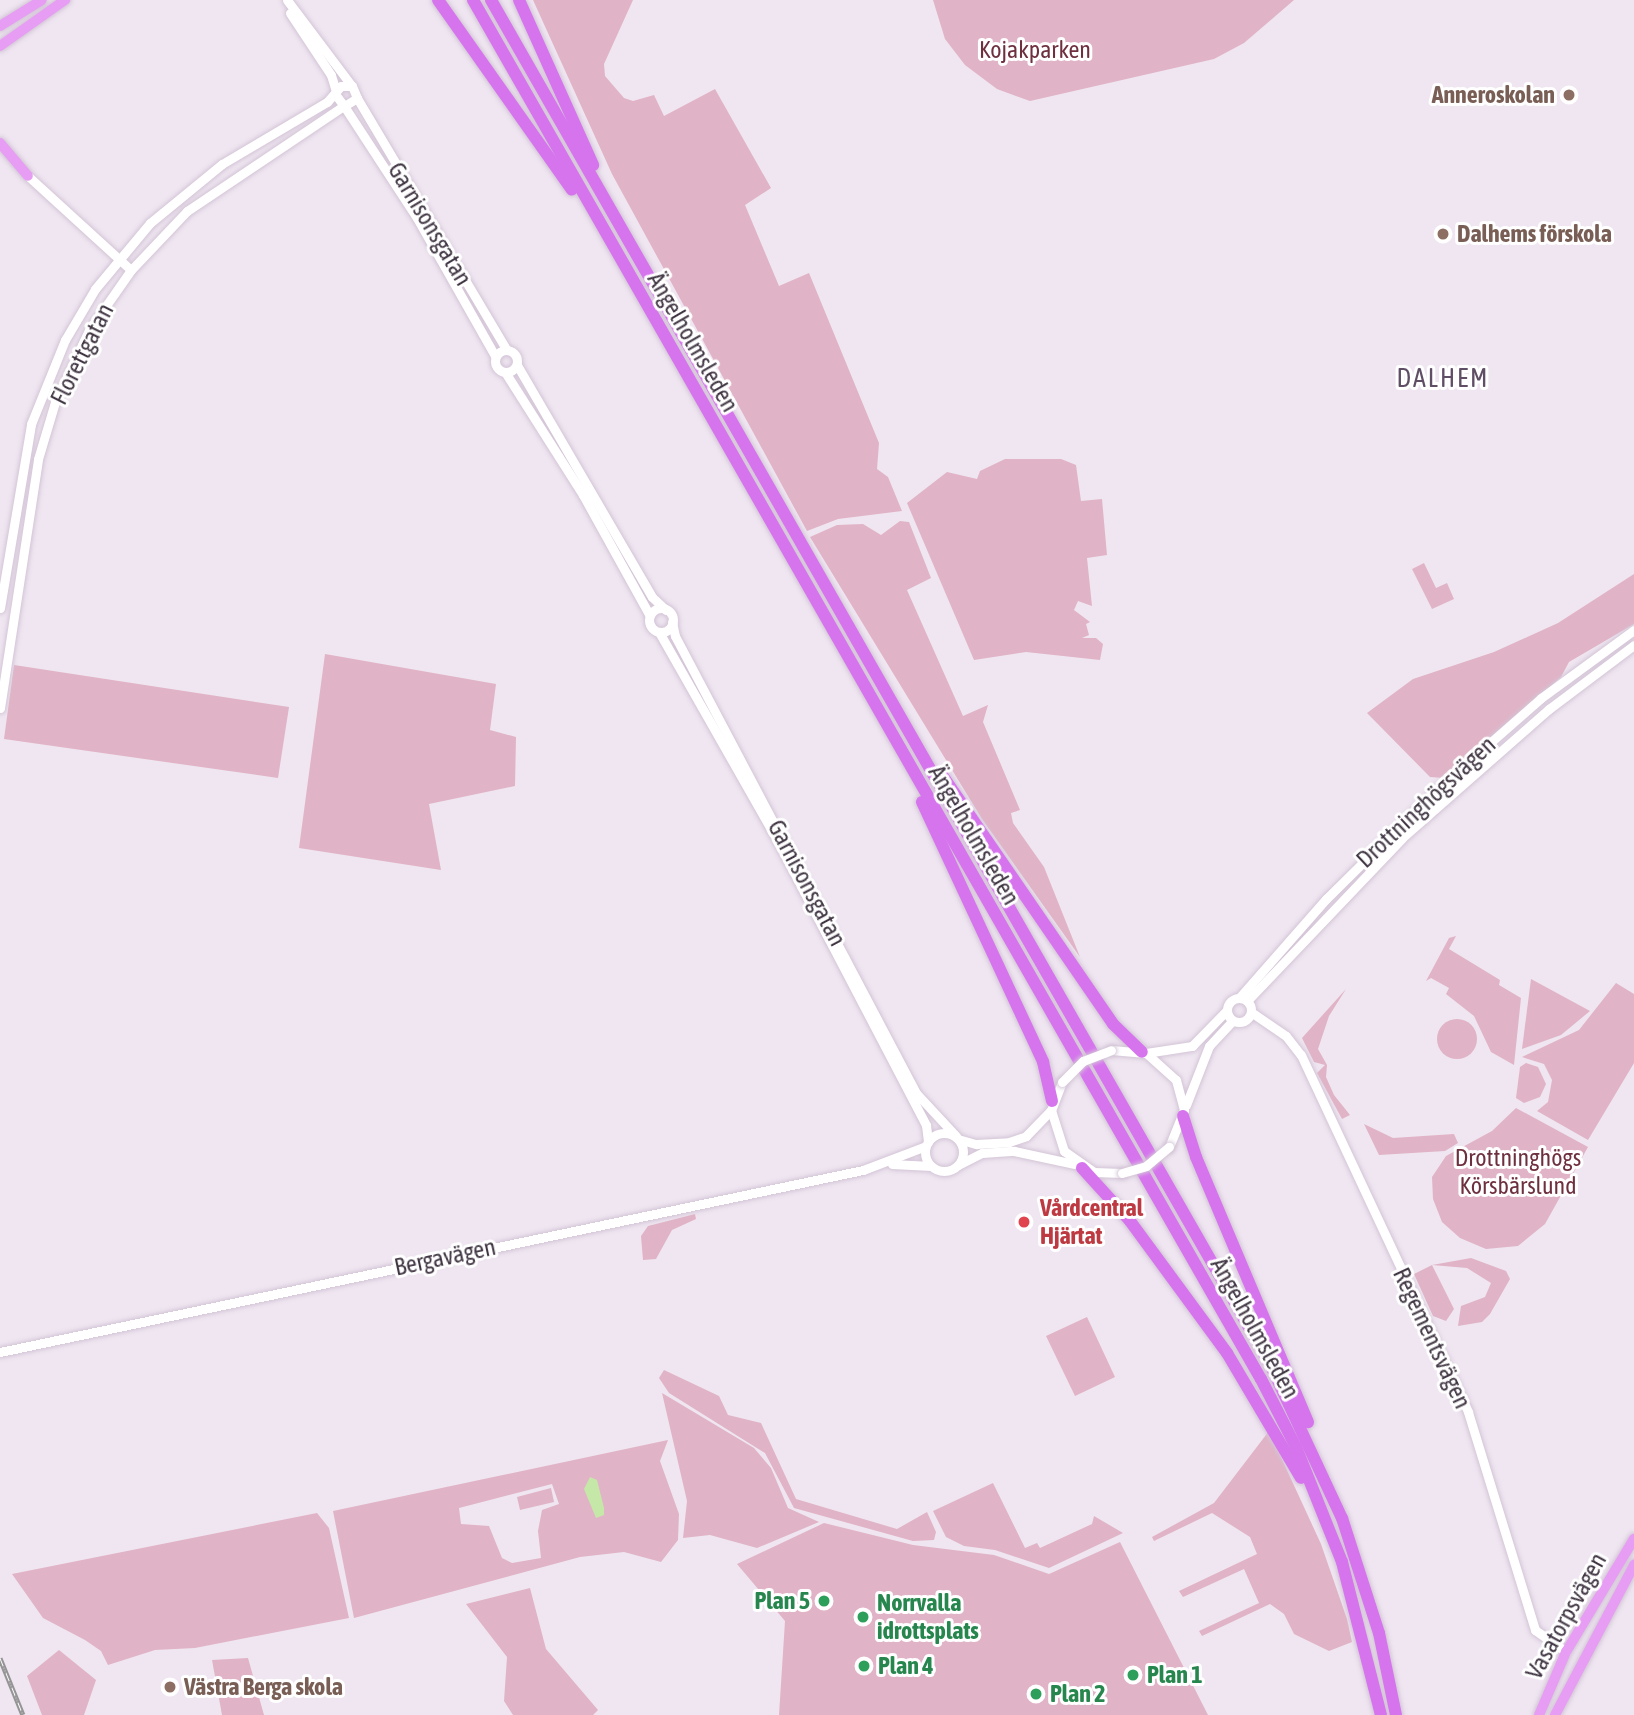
<!DOCTYPE html>
<meta charset="utf-8">
<style>
body{margin:0}
#map{position:relative;width:1634px;height:1715px;overflow:hidden;background:#efe6f1;font-family:"Asap Condensed",sans-serif}
div>[style]{position:absolute}
[style*='--x']{left:calc(var(--x)*1px);top:calc(var(--y)*1px);width:calc(var(--w)*1px);rotate:calc(var(--a)*1deg)}
.green>*{inset:0;background:#e1b3c6}
.round{border-radius:50%}
.water>*{inset:0;background:#c5e8a8}
.roads{filter:drop-shadow(0 0 2px #d3c4d6) drop-shadow(0 0 2px #d3c4d6)}
.minor>*{height:9px;margin:-4.5px;padding:0 4.5px;transform-origin:4.5px;border-radius:4.5px;background:#fff}
.minor>.ring{margin:-4.5px;padding:0;box-sizing:content-box;background:none;border:9px solid #fff;border-radius:50%}
.major>*{height:10px;margin:-5px;padding:0 5px;transform-origin:5px;border-radius:5px;background:#e69df3}
.highway>*{height:12px;margin:-6px;padding:0 6px;transform-origin:6px;border-radius:6px;background:#d674ee}
.rail>*{height:5px;margin-top:-2.5px;transform-origin:0;background:repeating-linear-gradient(90deg,#fff 0 8px,#949494 0 16px);box-sizing:border-box;border-block:2px solid #949494}
.bridges{filter:drop-shadow(0 0 2px #d3c4d6) drop-shadow(0 0 2px #d3c4d6)}
.minor-bridge>*{height:9px;margin:-4.5px;padding:0 4.5px;transform-origin:4.5px;border-radius:4.5px;background:#fff}
.dots>*{width:19px;height:19px;translate:-50% -50%;box-sizing:border-box;border:4px solid #fff;border-radius:50%}
span{translate:-50% -50%;white-space:nowrap;text-align:center;line-height:1.15;-webkit-text-stroke:6px #fff;paint-order:stroke}
.park-label{font-size:24px;color:#6e303f}
.education-label{font-size:24px;color:#785e54;font-weight:700}
.right{translate:-100% -50%;text-align:right}
.left{translate:0 -50%;text-align:left}
.street-label{font-size:24px;color:#403643}
.health-label{font-size:24px;color:#be3a42;font-weight:700}
.leisure-label{font-size:24px;color:#27864d;font-weight:700}
.neighbourhood-label{font-size:26px;color:#5f4e65;letter-spacing:2px}
</style>
<div id="map">
<div class="green">
<div style="clip-path:polygon(533px 0,633px 0,604px 64px,605px 76px,624px 98px,633px 101px,654px 95px,664px 116px,715px 89px,771px 188px,745px 205px,779px 286px,809px 273px,879px 443px,877px 469px,888px 477px,902px 511px,838px 519px,807px 531px,612px 174px)"></div>
<div style="clip-path:polygon(933px 0,1294px 0,1244px 43px,1214px 59px,1030px 101px,997px 89px,965px 65px,945px 39px)"></div>
<div style="clip-path:polygon(1005px 459px,1061px 459px,1076px 465px,1081px 501px,1102px 499px,1107px 555px,1087px 558px,1092px 606px,1078px 601px,1074px 610px,1090px 622px,1086px 624px,1089px 635px,1082px 638px,1096px 638px,1103px 644px,1100px 660px,1026px 652px,974px 660px,907px 503px,947px 472px,977px 479px,980px 471px)"></div>
<div style="clip-path:polygon(900px 521px,909px 522px,931px 578px,907px 590px,963px 716px,988px 705px,983px 722px,1020px 810px,1011px 813px,1013px 823px,1044px 867px,1080px 957px,982px 819px,810px 537px,837px 525px,863px 524px,881px 535px)"></div>
<div style="clip-path:polygon(1424px 563px,1436px 588px,1447px 583px,1454px 599px,1432px 609px,1412px 569px)"></div>
<div style="clip-path:polygon(1634px 574px,1634px 624px,1569px 662px,1561px 677px,1444px 778px,1430px 777px,1367px 713px,1413px 679px,1494px 652px,1558px 623px)"></div>
<div style="clip-path:polygon(325px 654px,496px 684px,490px 730px,516px 737px,515px 786px,429px 804px,441px 870px,299px 848px)"></div>
<div style="clip-path:polygon(14px 665px,289px 707px,278px 778px,4px 739px)"></div>
<div style="clip-path:polygon(1456px 936px,1449px 949px,1500px 980px,1499px 985px,1521px 998px,1514px 1065px,1491px 1052px,1474px 1016px,1446px 994px,1449px 988px,1431px 978px,1426px 981px,1449px 938px)"></div>
<div style="clip-path:polygon(1531px 979px,1590px 1011px,1561px 1035px,1522px 1049px)"></div>
<div style="clip-path:polygon(1616px 983px,1634px 994px,1634px 1063px,1588px 1140px,1537px 1111px,1548px 1102px,1552px 1080px,1544px 1064px,1522px 1057px,1579px 1030px)"></div>
<div style="clip-path:polygon(1346px 989px,1329px 1016px,1318px 1049px,1327px 1065px,1326px 1077px,1334px 1095px,1350px 1115px,1342px 1119px,1317px 1073px,1325px 1065px,1314px 1062px,1302px 1038px)"></div>
<div class="round" style="left:1437px;top:1019px;width:40px;height:40px"></div>
<div style="clip-path:polygon(1526px 1063px,1538px 1067px,1546px 1084px,1540px 1097px,1524px 1103px,1516px 1098px,1520px 1067px)"></div>
<div style="clip-path:polygon(1516px 1108px,1588px 1147px,1545px 1224px,1518px 1246px,1486px 1249px,1460px 1238px,1442px 1222px,1433px 1199px,1432px 1177px,1446px 1156px,1492px 1131px)"></div>
<div style="clip-path:polygon(1364px 1124px,1393px 1138px,1454px 1134px,1458px 1143px,1445px 1151px,1379px 1155px)"></div>
<div style="clip-path:polygon(695px 1214px,696px 1219px,672px 1230px,656px 1259px,643px 1260px,641px 1236px,648px 1226px)"></div>
<div style="clip-path:polygon(1471px 1258px,1506px 1271px,1510px 1279px,1490px 1314px,1482px 1322px,1458px 1326px,1461px 1306px,1485px 1297px,1491px 1283px,1467px 1268px,1432px 1265px,1454px 1309px,1446px 1321px,1433px 1316px,1414px 1274px,1432px 1265px)"></div>
<div style="clip-path:polygon(1087px 1317px,1115px 1377px,1075px 1396px,1046px 1336px)"></div>
<div style="clip-path:polygon(664px 1370px,719px 1396px,728px 1415px,761px 1423px,796px 1499px,897px 1529px,927px 1512px,936px 1532px,934px 1540px,913px 1541px,794px 1508px,765px 1453px,669px 1393px,659px 1378px)"></div>
<div style="clip-path:polygon(662px 1393px,754px 1448px,771px 1468px,788px 1508px,819px 1522px,757px 1548px,710px 1535px,683px 1538px,687px 1501px)"></div>
<div style="clip-path:polygon(1269px 1431px,1321px 1544px,1347px 1619px,1352px 1642px,1329px 1651px,1294px 1634px,1284px 1614px,1270px 1604px,1202px 1636px,1199px 1631px,1259px 1603px,1244px 1569px,1183px 1597px,1179px 1591px,1257px 1554px,1250px 1537px,1212px 1513px,1154px 1541px,1152px 1537px,1214px 1503px)"></div>
<div style="clip-path:polygon(evenodd,668px 1440px,660px 1461px,679px 1514px,678px 1540px,661px 1562px,624px 1552px,580px 1557px,354px 1618px,333px 1511px,668px 1440px,552px 1484px,559px 1504px,542px 1510px,538px 1531px,541px 1558px,512px 1563px,502px 1558px,489px 1526px,461px 1524px,459px 1508px,552px 1484px)"></div>
<div style="clip-path:polygon(993px 1483px,1025px 1548px,1037px 1543px,1040px 1548px,1092px 1524px,1094px 1516px,1123px 1533px,1049px 1568px,995px 1550px,964px 1546px,946px 1537px,933px 1511px)"></div>
<div style="clip-path:polygon(551px 1488px,554px 1502px,520px 1510px,517px 1497px)"></div>
<div style="clip-path:polygon(317px 1513px,329px 1528px,349px 1618px,195px 1648px,155px 1650px,108px 1665px,101px 1651px,85px 1640px,43px 1618px,12px 1574px)"></div>
<div style="clip-path:polygon(824px 1523px,913px 1545px,994px 1555px,1049px 1574px,1120px 1542px,1208px 1715px,779px 1715px,785px 1621px,737px 1564px)"></div>
<div style="clip-path:polygon(530px 1588px,546px 1649px,598px 1710px,593px 1715px,513px 1715px,504px 1701px,507px 1657px,466px 1604px)"></div>
<div style="clip-path:polygon(59px 1650px,96px 1680px,84px 1715px,42px 1715px,27px 1676px)"></div>
<div style="clip-path:polygon(248px 1658px,264px 1715px,222px 1715px,212px 1660px)"></div>
</div>
<div class="water">
<div style="clip-path:polygon(590px 1477px,597px 1480px,604px 1508px,604px 1515px,596px 1518px,584px 1489px)"></div>
</div>
<div class="roads">
<div class="minor">
<div style="--x:287;--y:0;--w:106;--a:53"></div>
<div style="--x:290;--y:13;--w:74;--a:56.5"></div>
<div style="--x:331;--y:75;--w:17;--a:73"></div>
<div style="--x:357;--y:98;--w:292;--a:59.3"></div>
<div style="--x:344;--y:106;--w:134;--a:56.9"></div>
<div style="--x:417;--y:218;--w:159;--a:60.5"></div>
<div style="--x:28;--y:176;--w:139;--a:42.4"></div>
<div class="ring" style="left:495px;top:350px;width:13px;height:13px"></div>
<div style="--x:517;--y:365;--w:268;--a:59.8"></div>
<div style="--x:652;--y:597;--w:19;--a:43"></div>
<div style="--x:505;--y:372;--w:146;--a:57.6"></div>
<div style="--x:583;--y:495;--w:138;--a:61"></div>
<div style="--x:0;--y:608;--w:187;--a:-80.4"></div>
<div style="--x:31;--y:424;--w:91;--a:-68"></div>
<div style="--x:65;--y:340;--w:59;--a:-59.5"></div>
<div style="--x:95;--y:289;--w:86;--a:-50.2"></div>
<div style="--x:150;--y:223;--w:93;--a:-39.3"></div>
<div style="--x:222;--y:164;--w:122;--a:-30.6"></div>
<div style="--x:327;--y:102;--w:21;--a:-49"></div>
<div style="--x:341;--y:86;--w:11;--a:0"></div>
<div style="--x:352;--y:86;--w:13;--a:67"></div>
<div style="--x:357;--y:98;--w:15;--a:148"></div>
<div style="--x:344;--y:106;--w:15;--a:-127"></div>
<div class="ring" style="left:649px;top:608px;width:15px;height:15px"></div>
<div style="--x:672;--y:622;--w:14;--a:78"></div>
<div style="--x:675;--y:636;--w:517;--a:62.19"></div>
<div style="--x:916;--y:1093;--w:59;--a:47.1"></div>
<div style="--x:659;--y:632;--w:239;--a:60.4"></div>
<div style="--x:777;--y:840;--w:322;--a:62.4"></div>
<div style="--x:926;--y:1125;--w:17;--a:83"></div>
<div style="--x:0;--y:708;--w:252;--a:-81.3"></div>
<div style="--x:38;--y:459;--w:59;--a:-73.4"></div>
<div style="--x:55;--y:402;--w:80;--a:-64.7"></div>
<div style="--x:89;--y:330;--w:73;--a:-55"></div>
<div style="--x:131;--y:270;--w:81;--a:-46.5"></div>
<div style="--x:187;--y:211;--w:188;--a:-33.9"></div>
<div class="ring" style="left:1227px;top:998px;width:15px;height:15px"></div>
<div style="--x:1239;--y:998;--w:132;--a:-48.7"></div>
<div style="--x:1326;--y:899;--w:152;--a:-44.7"></div>
<div style="--x:1434;--y:792;--w:142;--a:-41.3"></div>
<div style="--x:1541;--y:698;--w:115;--a:-36.2"></div>
<div style="--x:1247;--y:1001;--w:225;--a:-46.4"></div>
<div style="--x:1402;--y:838;--w:196;--a:-41.3"></div>
<div style="--x:1549;--y:709;--w:106;--a:-37"></div>
<div style="--x:1251;--y:1012;--w:42;--a:34.4"></div>
<div style="--x:1286;--y:1036;--w:24;--a:52"></div>
<div style="--x:1301;--y:1055;--w:394;--a:64.9"></div>
<div style="--x:1468;--y:1412;--w:228;--a:72.9"></div>
<div style="--x:1535;--y:1630;--w:38;--a:35"></div>
<div style="--x:1111;--y:1050;--w:35;--a:5"></div>
<div style="--x:1146;--y:1053;--w:40;--a:42"></div>
<div style="--x:1176;--y:1080;--w:31;--a:75"></div>
<div style="--x:1184;--y:1110;--w:40;--a:112"></div>
<div style="--x:1146;--y:1053;--w:47;--a:-8.7"></div>
<div style="--x:1192;--y:1046;--w:49;--a:-45.8"></div>
<div style="--x:1062;--y:1082;--w:30;--a:111"></div>
<div style="--x:1051;--y:1110;--w:43;--a:72.4"></div>
<div style="--x:1064;--y:1151;--w:37;--a:35"></div>
<div style="--x:1094;--y:1172;--w:28;--a:2"></div>
<div style="--x:1186;--y:1105;--w:63;--a:-68.7"></div>
<div style="--x:1209;--y:1046;--w:34;--a:-47"></div>
<div class="ring" style="left:925px;top:1133px;width:29px;height:29px"></div>
<div style="--x:958;--y:1139;--w:19;--a:16"></div>
<div style="--x:976;--y:1144;--w:33;--a:-3"></div>
<div style="--x:1009;--y:1142;--w:18;--a:-19"></div>
<div style="--x:1026;--y:1136;--w:36;--a:-46"></div>
<div style="--x:892;--y:1164;--w:39;--a:3"></div>
<div style="--x:958;--y:1165;--w:27;--a:-27"></div>
<div style="--x:982;--y:1153;--w:32;--a:-4"></div>
<div style="--x:1014;--y:1151;--w:61;--a:12.2"></div>
<div style="--x:0;--y:1352;--w:882;--a:-11.91"></div>
<div style="--x:863;--y:1170;--w:67;--a:-20.9"></div>
</div>
<div class="major">
<div style="--x:0;--y:26;--w:49;--a:-31.8"></div>
<div style="--x:0;--y:46;--w:80;--a:-35.3"></div>
<div style="--x:0;--y:143;--w:43;--a:49.7"></div>
<div style="--x:1539;--y:1715;--w:69;--a:-66.8"></div>
<div style="--x:1566;--y:1652;--w:132;--a:-59"></div>
<div style="--x:1555;--y:1715;--w:170;--a:-62.2"></div>
</div>
<div class="highway">
<div style="--x:438;--y:0;--w:232;--a:54.8"></div>
<div style="--x:473;--y:0;--w:1588;--a:60.26"></div>
<div style="--x:1261;--y:1379;--w:76;--a:62.8"></div>
<div style="--x:1296;--y:1447;--w:124;--a:68.2"></div>
<div style="--x:1342;--y:1562;--w:158;--a:75.7"></div>
<div style="--x:491;--y:0;--w:1573;--a:60.27"></div>
<div style="--x:1271;--y:1366;--w:168;--a:65"></div>
<div style="--x:1342;--y:1518;--w:121;--a:72.2"></div>
<div style="--x:1379;--y:1633;--w:84;--a:78.3"></div>
<div style="--x:519;--y:0;--w:181;--a:65.8"></div>
<div style="--x:942;--y:775;--w:302;--a:55.5"></div>
<div style="--x:1113;--y:1024;--w:40;--a:44"></div>
<div style="--x:922;--y:802;--w:287;--a:65"></div>
<div style="--x:1043;--y:1062;--w:40;--a:77"></div>
<div style="--x:1183;--y:1116;--w:43;--a:72.4"></div>
<div style="--x:1196;--y:1157;--w:288;--a:67.1"></div>
<div style="--x:1082;--y:1168;--w:72;--a:47.8"></div>
<div style="--x:1130;--y:1221;--w:164;--a:53.7"></div>
<div style="--x:1227;--y:1353;--w:145;--a:59.4"></div>
</div>
</div>
<div class="rail">
<div style="--x:0;--y:1658;--w:61;--a:68"></div>
</div>
<div class="bridges">
<div class="minor-bridge">
<div style="--x:1062;--y:1082;--w:30;--a:-45"></div>
<div style="--x:1083;--y:1061;--w:30;--a:-21"></div>
<div style="--x:1122;--y:1173;--w:25;--a:-16"></div>
<div style="--x:1146;--y:1166;--w:30;--a:-40"></div>
</div>
</div>
<div class="dots">
<div style="left:1569px;top:95px;background:#8d6e63"></div>
<div style="left:1443px;top:234px;background:#8d6e63"></div>
<div style="left:1024px;top:1222px;background:#e0444e"></div>
<div style="left:824px;top:1601px;background:#2e9e5b"></div>
<div style="left:863px;top:1617px;background:#2e9e5b"></div>
<div style="left:864px;top:1666px;background:#2e9e5b"></div>
<div style="left:1133px;top:1675px;background:#2e9e5b"></div>
<div style="left:170px;top:1687px;background:#8d6e63"></div>
<div style="left:1036px;top:1694px;background:#2e9e5b"></div>
</div>
<div class="park-label">
<span style="left:1035px;top:50px">Kojakparken</span>
<span style="left:1518px;top:1172px">Drottninghögs<br>Körsbärslund</span>
</div>
<div class="education-label">
<span class="right" style="left:1555px;top:95px">Anneroskolan</span>
<span class="left" style="left:1457px;top:234px">Dalhems förskola</span>
<span class="left" style="left:184px;top:1687px">Västra Berga skola</span>
</div>
<div class="street-label">
<span style="left:430px;top:224px;rotate:59deg">Garnisonsgatan</span>
<span style="left:693px;top:342px;rotate:60deg">Ängelholmsleden</span>
<span style="left:82px;top:354px;rotate:-63deg">Florettgatan</span>
<span style="left:1426px;top:802px;rotate:-43deg">Drottninghögsvägen</span>
<span style="left:974px;top:835px;rotate:60deg">Ängelholmsleden</span>
<span style="left:807px;top:883px;rotate:62deg">Garnisonsgatan</span>
<span style="left:445px;top:1257px;rotate:-12deg">Bergavägen</span>
<span style="left:1255px;top:1328px;rotate:61deg">Ängelholmsleden</span>
<span style="left:1432px;top:1338px;rotate:65deg">Regementsvägen</span>
<span style="left:1566px;top:1616px;rotate:-61deg">Vasatorpsvägen</span>
</div>
<div class="health-label">
<span class="left" style="left:1040px;top:1222px">Vårdcentral<br>Hjärtat</span>
</div>
<div class="leisure-label">
<span class="right" style="left:810px;top:1601px">Plan 5</span>
<span class="left" style="left:877px;top:1617px">Norrvalla<br>idrottsplats</span>
<span class="left" style="left:878px;top:1666px">Plan 4</span>
<span class="left" style="left:1147px;top:1675px">Plan 1</span>
<span class="left" style="left:1050px;top:1694px">Plan 2</span>
</div>
<div class="neighbourhood-label">
<span style="left:1443px;top:379px">DALHEM</span>
</div>
</div>
